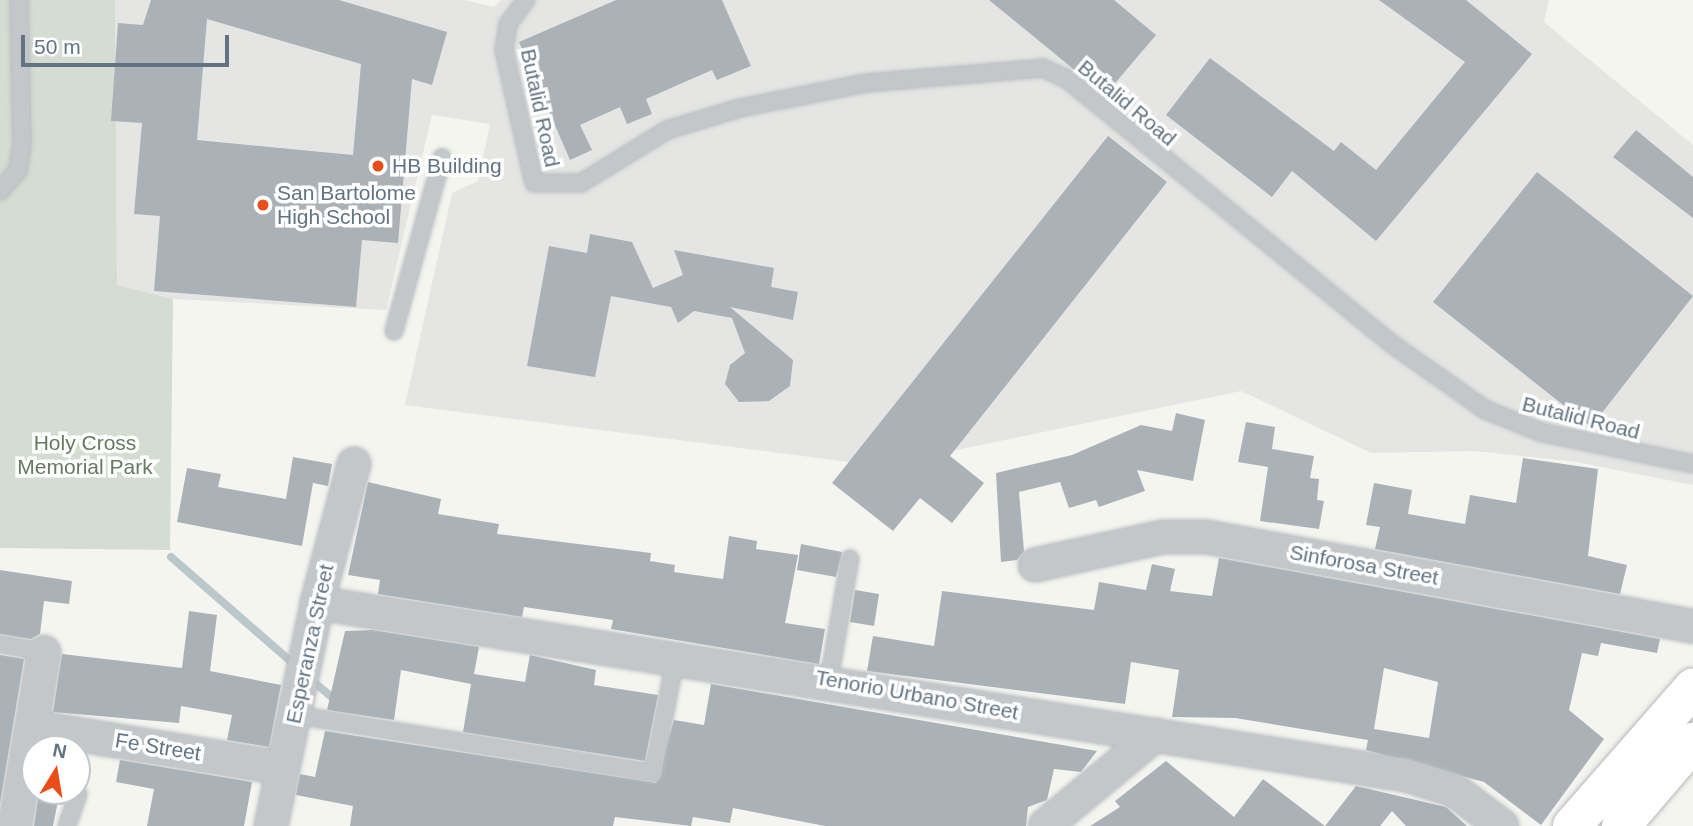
<!DOCTYPE html>
<style>
body{margin:0}
#map{position:relative;width:1693px;height:826px;overflow:hidden;background:#f5f5f0;font-family:Helvetica,sans-serif}
div>[style]{position:absolute}
[style*='--x']{left:calc(var(--x)*1px);top:calc(var(--y)*1px);width:calc(var(--w)*1px);rotate:calc(var(--a)*1deg)}
.built>*{inset:0;background:#e5e6e4}
.green>*{inset:0;background:#d5dcd1}
.stream>*{height:8px;margin:-4px;padding:0 4px;transform-origin:4px;border-radius:4px;background:#bac7cb}
.building>*{inset:0;background:#aab2b7}
.roads{filter:drop-shadow(0 0 2px #b6babe) drop-shadow(0 0 2px #b6babe)}
.service>*{height:16px;margin:-8px;padding:0 8px;transform-origin:8px;border-radius:8px;background:#c4c7ca}
.minor>*{height:32px;margin:-16px;padding:0 16px;transform-origin:16px;border-radius:16px;background:#c4c7ca}
.primary>*{height:38px;margin:-19px;padding:0 19px;transform-origin:19px;border-radius:19px;background:#fff}
.dots>*{width:19px;height:19px;translate:-50% -50%;box-sizing:border-box;border:4px solid #fff;border-radius:50%}
span{translate:-50% -50%;white-space:nowrap;text-align:center;line-height:1.15;-webkit-text-stroke:7px #fff;paint-order:stroke}
.street-label{font-size:21px;color:#627483}
.poi-label{font-size:21px;color:#627483}
.left{translate:0 -50%;text-align:left}
.park-label{font-size:21px;color:#667a61}
.north{position:absolute;left:21px;top:735px;width:70px;height:70px;box-sizing:border-box;background:#fff;border:2px solid #c0c7cd;border-radius:50%;rotate:11deg;font-size:19px;font-weight:700;line-height:28px;text-align:center;color:#627483}
.north::after{content:'';display:block;margin:auto;width:24px;height:32px;background:#eb4d19;clip-path:polygon(50% 0,100% 100%,50% 72%,0 100%)}
.scale{position:absolute;left:21px;top:35px;width:208px;height:32px;box-sizing:border-box;border:4px solid #627483;border-top:0;padding-left:9px;font-size:21px;line-height:24px;white-space:nowrap;color:#627483;-webkit-text-stroke:5px #fff;paint-order:stroke}
</style>
<div id="map">
<div class="built">
<div style="clip-path:polygon(115px 0,464px 0,494px 7px,501px 0,1549px 0,1544px 22px,1693px 145px,1693px 485px,1576px 462px,1475px 451px,1371px 453px,1241px 391px,880px 466px,405px 405px,452px 193px,478px 181px,490px 124px,432px 115px,386px 310px,173px 299px,117px 285px)"></div>
</div>
<div class="green">
<div style="clip-path:polygon(0 0,115px 0,117px 285px,173px 299px,170px 550px,0 548px)"></div>
</div>
<div class="stream">
<div style="--x:171;--y:557;--w:167;--a:41.1"></div>
<div style="--x:309;--y:678;--w:35;--a:40"></div>
</div>
<div class="building">
<div style="clip-path:polygon(evenodd,151px 0,339px 0,447px 32px,432px 85px,412px 79px,398px 243px,362px 240px,356px 307px,154px 291px,160px 216px,134px 214px,142px 123px,111px 121px,118px 23px,143px 25px,151px 0,207px 19px,361px 64px,353px 155px,197px 140px,207px 19px)"></div>
<div style="clip-path:polygon(616px 0,722px 0,751px 66px,717px 80px,712px 70px,646px 99px,652px 114px,627px 124px,620px 107px,580px 125px,592px 150px,570px 160px,519px 42px)"></div>
<div style="clip-path:polygon(989px 0,1114px 0,1156px 35px,1105px 95px)"></div>
<div style="clip-path:polygon(1379px 0,1466px 0,1532px 54px,1376px 241px,1292px 171px,1272px 197px,1166px 115px,1210px 58px,1334px 151px,1341px 142px,1376px 170px,1465px 62px)"></div>
<div style="clip-path:polygon(1636px 130px,1693px 177px,1693px 218px,1613px 157px)"></div>
<div style="clip-path:polygon(1108px 136px,1167px 182px,950px 456px,984px 483px,952px 523px,920px 498px,893px 531px,832px 483px)"></div>
<div style="clip-path:polygon(1537px 172px,1693px 296px,1591px 427px,1433px 302px)"></div>
<div style="clip-path:polygon(590px 234px,632px 242px,653px 288px,683px 275px,674px 250px,774px 268px,771px 287px,798px 292px,793px 320px,730px 307px,793px 360px,790px 386px,769px 401px,739px 402px,725px 384px,730px 365px,745px 353px,732px 318px,694px 311px,678px 323px,671px 307px,611px 296px,595px 377px,527px 366px,549px 246px,587px 253px)"></div>
<div style="clip-path:polygon(1176px 413px,1205px 420px,1193px 481px,1137px 470px,1145px 491px,1099px 507px,1096px 500px,1069px 508px,1060px 482px,1019px 492px,1024px 551px,1017px 560px,1001px 562px,996px 473px,1072px 455px,1141px 425px,1172px 431px)"></div>
<div style="clip-path:polygon(1246px 422px,1275px 427px,1272px 449px,1314px 456px,1310px 478px,1319px 479px,1317px 500px,1324px 501px,1319px 529px,1260px 521px,1268px 467px,1238px 462px)"></div>
<div style="clip-path:polygon(293px 457px,332px 464px,328px 486px,313px 483px,302px 546px,177px 522px,187px 468px,221px 474px,218px 487px,286px 499px)"></div>
<div style="clip-path:polygon(1523px 458px,1598px 469px,1588px 556px,1627px 565px,1620px 594px,1375px 549px,1380px 527px,1366px 525px,1374px 483px,1412px 490px,1408px 514px,1465px 524px,1470px 495px,1516px 503px)"></div>
<div style="clip-path:polygon(368px 482px,441px 499px,438px 514px,499px 524px,497px 534px,651px 553px,650px 561px,675px 565px,674px 572px,723px 579px,729px 536px,757px 541px,756px 549px,798px 555px,785px 623px,825px 629px,819px 664px,611px 629px,613px 620px,524px 607px,522px 617px,378px 594px,380px 580px,348px 575px)"></div>
<div style="clip-path:polygon(801px 544px,842px 552px,836px 577px,797px 570px)"></div>
<div style="clip-path:polygon(evenodd,1219px 558px,1660px 639px,1657px 653px,1601px 643px,1598px 656px,1582px 653px,1569px 710px,1604px 739px,1541px 825px,1484px 782px,1366px 750px,1368px 740px,1235px 718px,1172px 717px,1179px 670px,1131px 662px,1125px 704px,867px 671px,873px 636px,934px 646px,942px 591px,1094px 610px,1099px 582px,1146px 590px,1152px 564px,1175px 569px,1170px 591px,1212px 596px,1219px 558px,1384px 668px,1438px 682px,1429px 738px,1374px 729px,1384px 668px)"></div>
<div style="clip-path:polygon(0 570px,72px 581px,69px 604px,44px 601px,40px 634px,31px 639px,0 634px)"></div>
<div style="clip-path:polygon(855px 590px,879px 594px,874px 626px,850px 622px)"></div>
<div style="clip-path:polygon(189px 611px,217px 615px,210px 671px,281px 685px,269px 747px,227px 740px,232px 715px,181px 706px,179px 723px,53px 712px,62px 654px,182px 668px)"></div>
<div style="clip-path:polygon(372px 630px,479px 647px,474px 674px,525px 682px,530px 655px,596px 670px,594px 685px,658px 695px,645px 761px,463px 732px,471px 684px,401px 670px,394px 720px,327px 710px,345px 631px)"></div>
<div style="clip-path:polygon(0 655px,24px 659px,0 804px)"></div>
<div style="clip-path:polygon(711px 684px,1097px 751px,1081px 772px,1054px 769px,1047px 800px,1028px 807px,1026px 826px,825px 826px,733px 808px,730px 823px,693px 817px,691px 826px,615px 817px,613px 826px,350px 826px,353px 806px,296px 795px,300px 774px,315px 777px,325px 731px,656px 783px,674px 720px,704px 725px)"></div>
<div style="clip-path:polygon(120px 760px,252px 782px,244px 826px,147px 826px,154px 789px,116px 782px)"></div>
<div style="clip-path:polygon(1166px 761px,1234px 817px,1263px 779px,1325px 826px,1356px 786px,1446px 807px,1467px 826px,1406px 826px,1392px 811px,1380px 826px,1090px 826px,1120px 807px,1115px 801px)"></div>
<div style="clip-path:polygon(39px 791px,60px 791px,53px 826px,34px 826px)"></div>
</div>
<div class="roads">
<div class="service">
<div style="--x:526;--y:0;--w:30;--a:127"></div>
<div style="--x:508;--y:24;--w:26;--a:99"></div>
<div style="--x:504;--y:50;--w:136;--a:77.3"></div>
<div style="--x:534;--y:183;--w:47;--a:0"></div>
<div style="--x:581;--y:183;--w:101;--a:-31.6"></div>
<div style="--x:667;--y:130;--w:76;--a:-16.8"></div>
<div style="--x:740;--y:108;--w:128;--a:-11.2"></div>
<div style="--x:866;--y:83;--w:178;--a:-4.8"></div>
<div style="--x:1043;--y:68;--w:26;--a:25"></div>
<div style="--x:1067;--y:79;--w:419;--a:39.2"></div>
<div style="--x:1392;--y:344;--w:113;--a:35.2"></div>
<div style="--x:1484;--y:409;--w:61;--a:22.3"></div>
<div style="--x:1540;--y:432;--w:156;--a:11.8"></div>
<div style="--x:0;--y:191;--w:28;--a:-49"></div>
<div style="--x:18;--y:170;--w:25;--a:-81"></div>
<div style="--x:22;--y:145;--w:145;--a:-91.2"></div>
<div style="--x:394;--y:331;--w:180;--a:-74.5"></div>
<div style="--x:0;--y:644;--w:45;--a:10.3"></div>
<div style="--x:829;--y:680;--w:123;--a:-80.2"></div>
<div style="--x:295;--y:715;--w:363;--a:9.2"></div>
<div style="--x:653;--y:773;--w:119;--a:-78.9"></div>
<div style="--x:67;--y:826;--w:34;--a:-71"></div>
</div>
<div class="minor">
<div style="--x:1035;--y:565;--w:130;--a:-12.4"></div>
<div style="--x:1162;--y:537;--w:45;--a:0"></div>
<div style="--x:1207;--y:537;--w:494;--a:10.4"></div>
<div style="--x:317;--y:603;--w:1102;--a:8.98"></div>
<div style="--x:1406;--y:775;--w:50;--a:17.4"></div>
<div style="--x:1454;--y:790;--w:60;--a:36.9"></div>
<div style="--x:32;--y:727;--w:254;--a:9.3"></div>
<div style="--x:15;--y:826;--w:176;--a:-80.5"></div>
<div style="--x:271;--y:826;--w:228;--a:-78.3"></div>
<div style="--x:317;--y:603;--w:144;--a:-75.1"></div>
<div style="--x:1045;--y:826;--w:143;--a:-39.6"></div>
</div>
<div class="primary">
<div style="--x:1572;--y:826;--w:184;--a:-48.8"></div>
<div style="--x:1621;--y:826;--w:111;--a:-49.4"></div>
</div>
</div>
<div class="dots">
<div style="left:378px;top:166px;background:#eb4d19"></div>
<div style="left:263px;top:205px;background:#eb4d19"></div>
</div>
<div class="street-label">
<span style="left:1127px;top:103px;rotate:40deg">Butalid Road</span>
<span style="left:540px;top:108px;rotate:78deg">Butalid Road</span>
<span style="left:1581px;top:418px;rotate:14deg">Butalid Road</span>
<span style="left:1364px;top:565px;rotate:10deg">Sinforosa Street</span>
<span style="left:310px;top:644px;rotate:-78deg">Esperanza Street</span>
<span style="left:917px;top:695px;rotate:10deg">Tenorio Urbano Street</span>
<span style="left:158px;top:747px;rotate:9deg">Fe Street</span>
</div>
<div class="poi-label">
<span class="left" style="left:392px;top:166px">HB Building</span>
<span class="left" style="left:277px;top:205px">San Bartolome<br>High School</span>
</div>
<div class="park-label">
<span style="left:85px;top:455px">Holy Cross<br>Memorial Park</span>
</div>
<div class="north">N</div>
<div class="scale">50 m</div>
</div>
